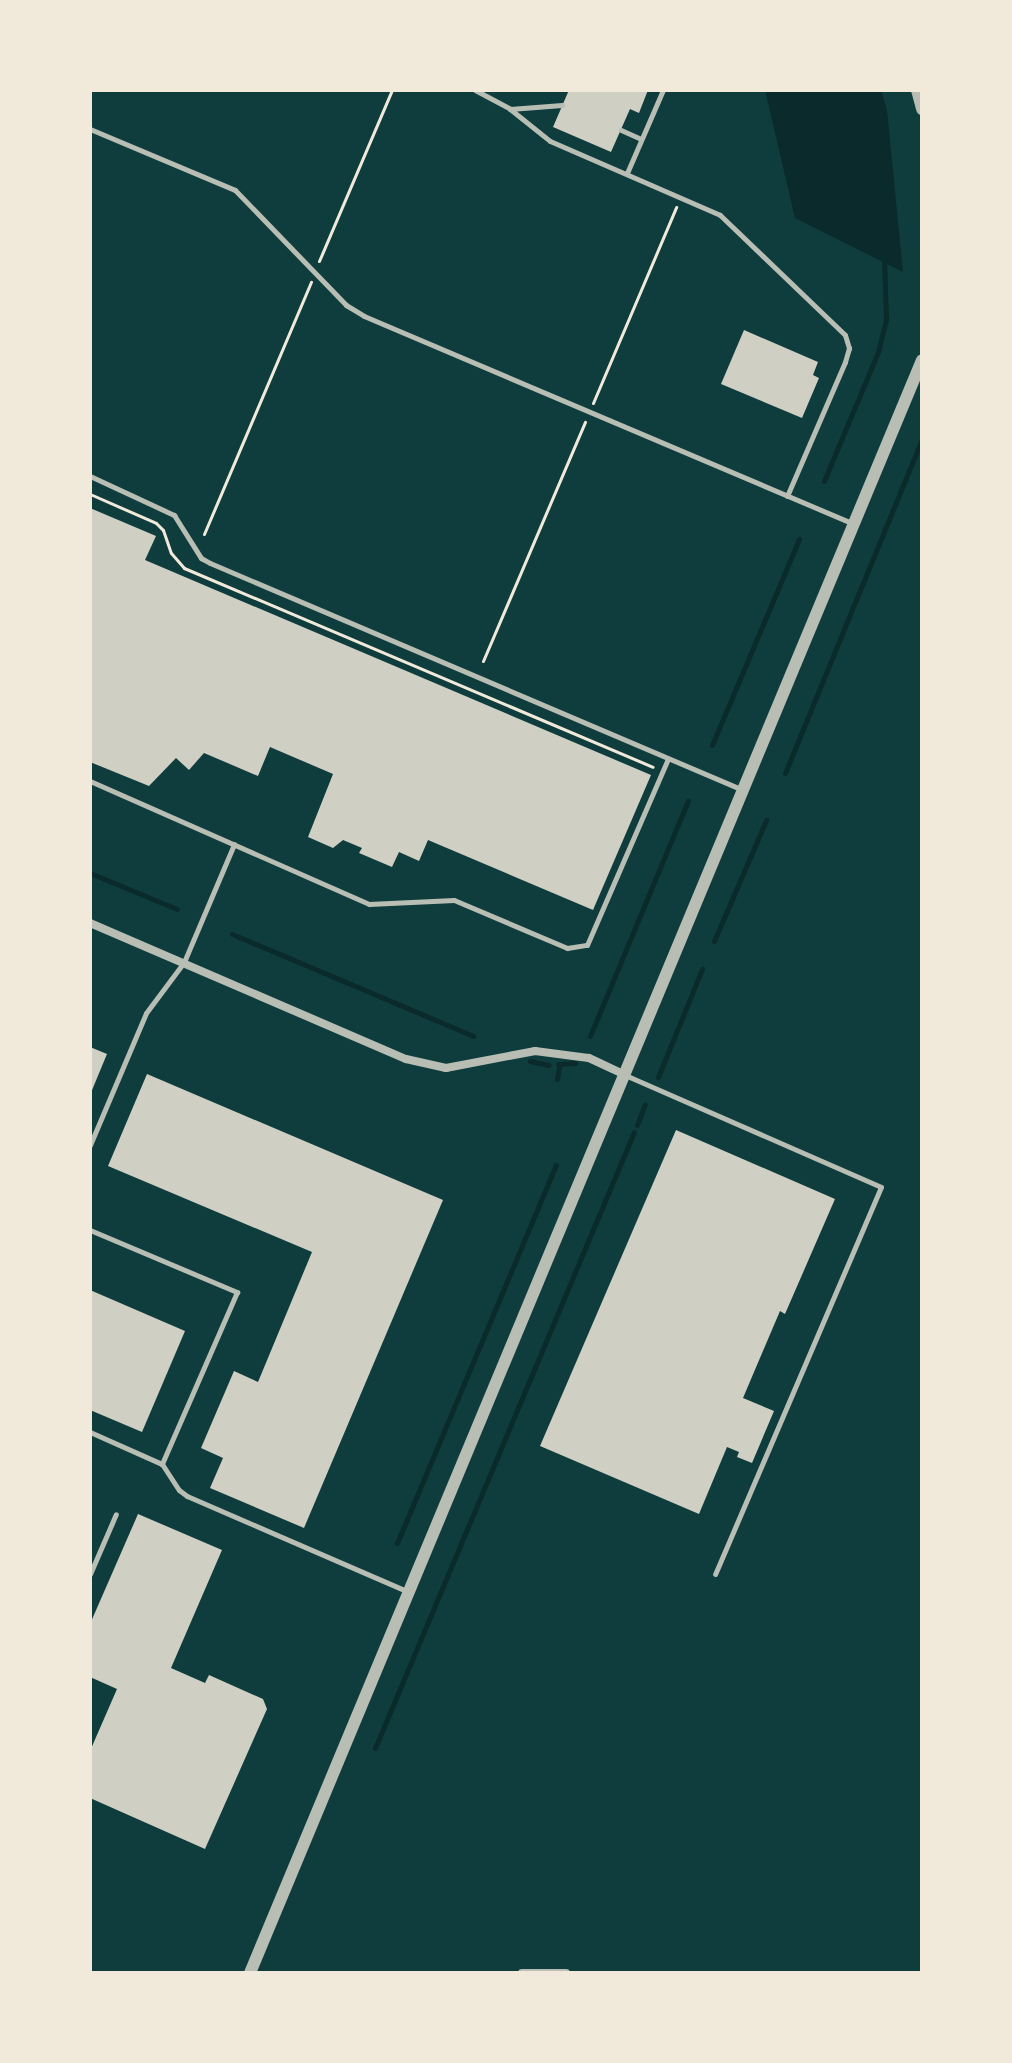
<!DOCTYPE html>
<style>
body{margin:0}
#map{position:relative;width:1012px;height:2063px;overflow:hidden;background:#0f3d3e;font-family:"DM Sans",sans-serif}
div>[style]{position:absolute}
[style*='--x']{left:calc(var(--x)*1px);top:calc(var(--y)*1px);width:calc(var(--w)*1px);rotate:calc(var(--a)*1deg)}
.water>*{inset:0;background:#0a2a2b}
.stream>*{height:5px;margin:-2.5px;padding:0 2.5px;transform-origin:2.5px;border-radius:2.5px;background:#0a2a2b}
.building>*{inset:0;background:#cfcfc3}
.path>*{height:3px;margin:-1.5px;padding:0 1.5px;transform-origin:1.5px;border-radius:1.5px;background:#f1e9da}
.service>*{height:5px;margin:-2.5px;padding:0 2.5px;transform-origin:2.5px;border-radius:2.5px;background:#b8beb3}
.minor>*{height:8px;margin:-4px;padding:0 4px;transform-origin:4px;border-radius:4px;background:#b8beb3}
.tertiary>*{height:12px;margin:-6px;padding:0 6px;transform-origin:6px;border-radius:6px;background:#b8beb3}
span{translate:-50% -50%;white-space:nowrap;text-align:center;line-height:1.15;-webkit-text-stroke:8px #f1e9da;paint-order:stroke}
.frame{position:absolute;inset:0;border:92px solid #f1e9da;pointer-events:none}
</style>
<div id="map">
<div class="water">
<div style="clip-path:polygon(765px 90px,881px 90px,887px 110px,903px 272px,795px 218px)"></div>
</div>
<div class="stream">
<div style="--x:824;--y:481;--w:140;--a:-67.3"></div>
<div style="--x:878;--y:352;--w:34;--a:-76"></div>
<div style="--x:886;--y:319;--w:61;--a:-91.9"></div>
<div style="--x:712;--y:745;--w:224;--a:-67.1"></div>
<div style="--x:785;--y:773;--w:361;--a:-67.7"></div>
<div style="--x:90;--y:873;--w:94;--a:22.5"></div>
<div style="--x:232;--y:934;--w:262;--a:22.9"></div>
<div style="--x:714;--y:941;--w:132;--a:-66.7"></div>
<div style="--x:590;--y:1036;--w:255;--a:-67.4"></div>
<div style="--x:530;--y:1061;--w:19;--a:12"></div>
<div style="--x:558;--y:1064;--w:17;--a:-3"></div>
<div style="--x:658;--y:1077;--w:117;--a:-67.8"></div>
<div style="--x:557;--y:1079;--w:11;--a:-80"></div>
<div style="--x:637;--y:1125;--w:22;--a:-69"></div>
<div style="--x:397;--y:1543;--w:410;--a:-67.2"></div>
<div style="--x:375;--y:1748;--w:668;--a:-67.2"></div>
</div>
<div class="building">
<div style="clip-path:polygon(569px 90px,648px 90px,639px 113px,630px 109px,611px 152px,553px 127px)"></div>
<div style="clip-path:polygon(744px 330px,818px 362px,813px 375px,819px 378px,802px 418px,721px 384px)"></div>
<div style="clip-path:polygon(90px 508px,156px 536px,145px 560px,651px 775px,593px 910px,428px 840px,419px 861px,399px 852px,392px 867px,359px 853px,362px 848px,343px 840px,333px 848px,308px 837px,333px 774px,270px 747px,258px 776px,204px 753px,189px 770px,176px 758px,149px 786px,90px 762px)"></div>
<div style="clip-path:polygon(90px 1047px,107px 1054px,90px 1095px)"></div>
<div style="clip-path:polygon(147px 1074px,443px 1200px,304px 1528px,210px 1488px,223px 1458px,201px 1448px,234px 1371px,258px 1382px,312px 1252px,108px 1166px)"></div>
<div style="clip-path:polygon(676px 1130px,835px 1199px,785px 1314px,780px 1311px,743px 1398px,774px 1411px,752px 1463px,737px 1457px,739px 1452px,727px 1447px,699px 1514px,540px 1446px)"></div>
<div style="clip-path:polygon(90px 1290px,185px 1331px,142px 1432px,90px 1410px)"></div>
<div style="clip-path:polygon(138px 1514px,222px 1550px,171px 1668px,205px 1683px,209px 1675px,263px 1699px,267px 1709px,205px 1849px,90px 1798px,90px 1751px,117px 1689px,90px 1677px,90px 1624px)"></div>
</div>
<div class="path">
<div style="--x:319;--y:261;--w:186;--a:-66.9"></div>
<div style="--x:593;--y:403;--w:213;--a:-67"></div>
<div style="--x:90;--y:494;--w:72;--a:23.7"></div>
<div style="--x:156;--y:523;--w:10;--a:45"></div>
<div style="--x:163;--y:530;--w:24;--a:71"></div>
<div style="--x:171;--y:553;--w:20;--a:49"></div>
<div style="--x:184;--y:568;--w:509;--a:22.99"></div>
<div style="--x:204;--y:534;--w:274;--a:-67"></div>
<div style="--x:483;--y:661;--w:260;--a:-66.9"></div>
</div>
<div class="service">
<div style="--x:475;--y:90;--w:40;--a:28"></div>
<div style="--x:510;--y:109;--w:51;--a:38.7"></div>
<div style="--x:550;--y:141;--w:185;--a:23.5"></div>
<div style="--x:720;--y:215;--w:173;--a:43.8"></div>
<div style="--x:845;--y:335;--w:14;--a:73"></div>
<div style="--x:849;--y:348;--w:15;--a:106"></div>
<div style="--x:845;--y:362;--w:146;--a:113.4"></div>
<div style="--x:510;--y:109;--w:52;--a:-4.4"></div>
<div style="--x:90;--y:129;--w:157;--a:22.8"></div>
<div style="--x:235;--y:190;--w:160;--a:46"></div>
<div style="--x:346;--y:305;--w:21;--a:31"></div>
<div style="--x:364;--y:316;--w:532;--a:23"></div>
<div style="--x:621;--y:130;--w:22;--a:24"></div>
<div style="--x:627;--y:173;--w:90;--a:-66.6"></div>
<div style="--x:90;--y:476;--w:93;--a:24.9"></div>
<div style="--x:174;--y:515;--w:51;--a:57.9"></div>
<div style="--x:201;--y:558;--w:10;--a:29"></div>
<div style="--x:210;--y:563;--w:579;--a:23.07"></div>
<div style="--x:90;--y:781;--w:305;--a:23.8"></div>
<div style="--x:369;--y:904;--w:85;--a:-2.7"></div>
<div style="--x:454;--y:900;--w:123;--a:23"></div>
<div style="--x:567;--y:948;--w:20;--a:-9"></div>
<div style="--x:587;--y:945;--w:203;--a:-66.5"></div>
<div style="--x:625;--y:1075;--w:279;--a:23.6"></div>
<div style="--x:881;--y:1187;--w:421;--a:113.2"></div>
<div style="--x:90;--y:1145;--w:143;--a:-67"></div>
<div style="--x:146;--y:1013;--w:64;--a:-53.3"></div>
<div style="--x:184;--y:962;--w:128;--a:-67"></div>
<div style="--x:90;--y:1230;--w:160;--a:22.9"></div>
<div style="--x:237;--y:1292;--w:188;--a:113.6"></div>
<div style="--x:90;--y:1432;--w:79;--a:24"></div>
<div style="--x:162;--y:1464;--w:31;--a:57"></div>
<div style="--x:179;--y:1490;--w:10;--a:37"></div>
<div style="--x:187;--y:1496;--w:242;--a:23.4"></div>
<div style="--x:90;--y:1574;--w:65;--a:-66.6"></div>
</div>
<div class="minor">
<div style="--x:90;--y:923;--w:344;--a:23.3"></div>
<div style="--x:406;--y:1059;--w:41;--a:12.7"></div>
<div style="--x:446;--y:1068;--w:91;--a:-10.8"></div>
<div style="--x:535;--y:1051;--w:54;--a:7.4"></div>
<div style="--x:589;--y:1058;--w:38;--a:25"></div>
<div style="--x:522;--y:1973;--w:44;--a:0"></div>
</div>
<div class="tertiary">
<div style="--x:917;--y:90;--w:20;--a:75"></div>
<div style="--x:250;--y:1973;--w:1747;--a:-67.38"></div>
</div>
<div class="frame"></div>
</div>
